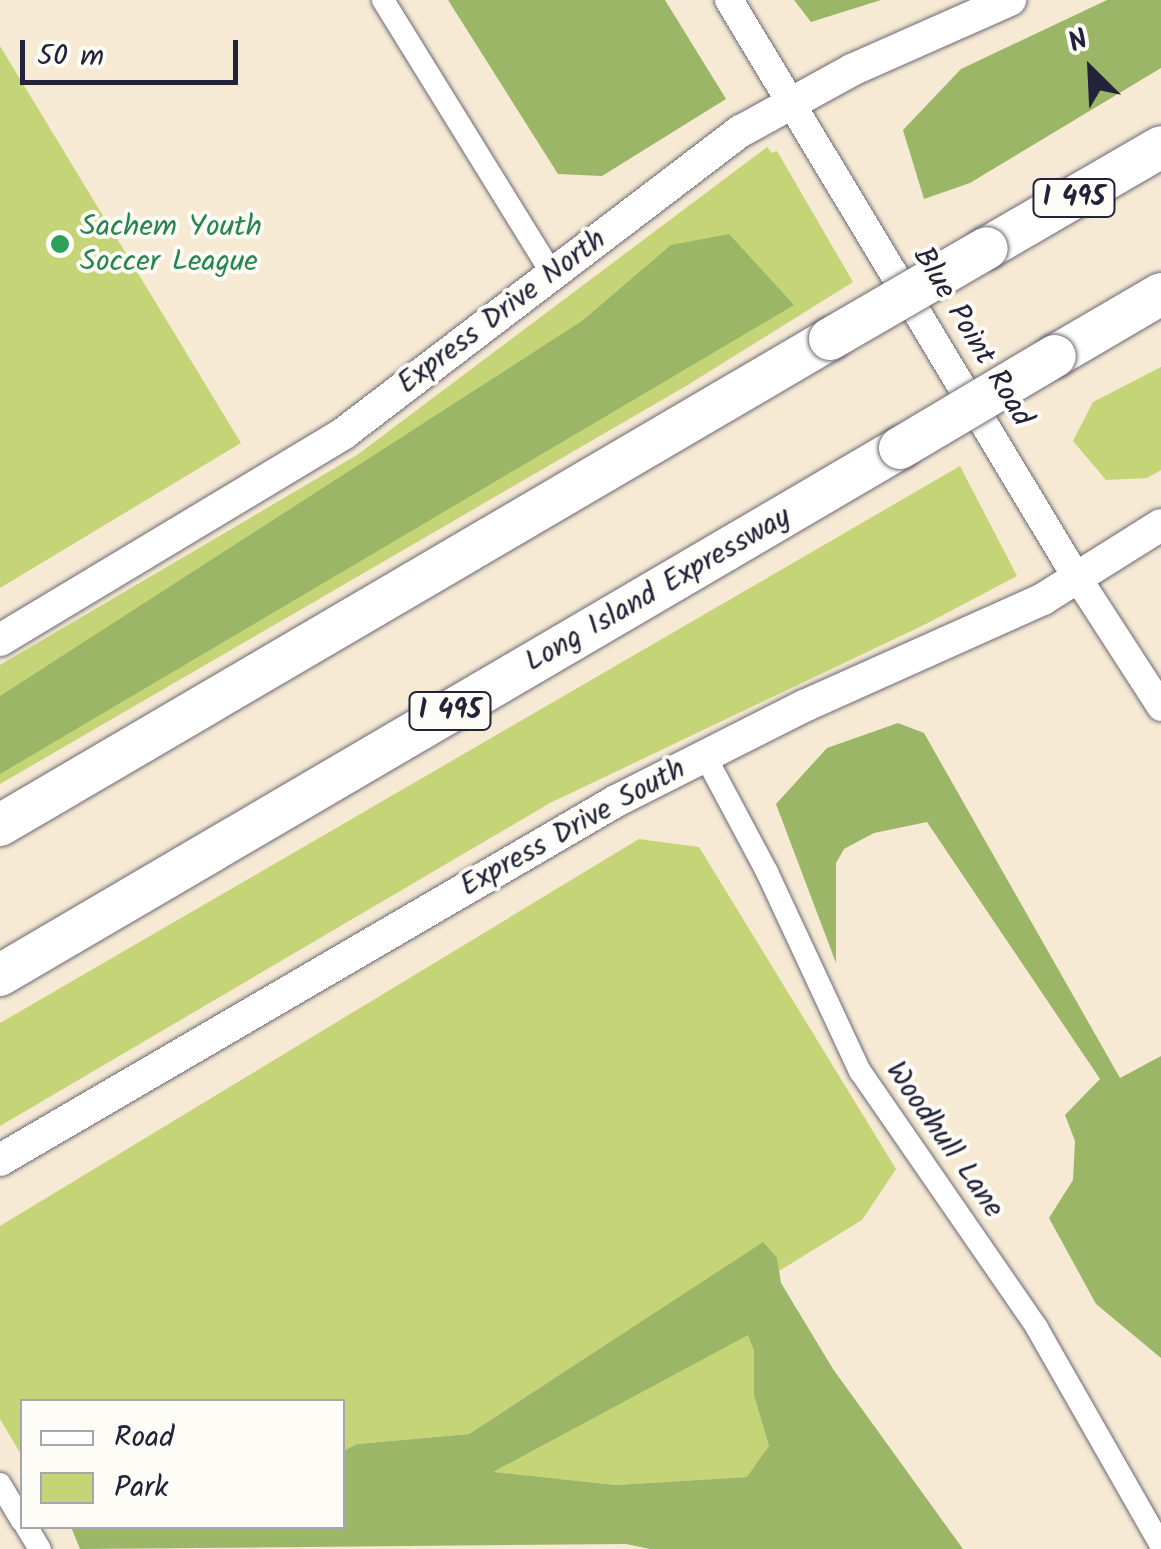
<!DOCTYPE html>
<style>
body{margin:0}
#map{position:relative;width:1161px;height:1549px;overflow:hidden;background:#f6ead5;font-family:Kalam,sans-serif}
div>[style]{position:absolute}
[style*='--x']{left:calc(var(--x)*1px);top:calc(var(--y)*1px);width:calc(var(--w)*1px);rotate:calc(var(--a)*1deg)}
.green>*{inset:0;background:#c4d476}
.forest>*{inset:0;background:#9bb667}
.roads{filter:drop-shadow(0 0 2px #6c6871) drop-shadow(0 0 2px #6c6871)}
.minor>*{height:22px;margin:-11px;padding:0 11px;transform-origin:11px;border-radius:11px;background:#fff}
.tertiary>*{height:28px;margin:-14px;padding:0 14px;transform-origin:14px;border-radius:14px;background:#fff}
.secondary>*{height:32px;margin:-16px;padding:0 16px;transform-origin:16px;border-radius:16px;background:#fff}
.motorway>*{height:42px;margin:-21px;padding:0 21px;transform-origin:21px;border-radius:21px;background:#fff}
.bridges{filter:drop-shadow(0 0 2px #6c6871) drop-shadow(0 0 2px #6c6871)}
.motorway-bridge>*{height:42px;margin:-21px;padding:0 21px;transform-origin:21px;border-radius:21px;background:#fff}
.dots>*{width:28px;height:28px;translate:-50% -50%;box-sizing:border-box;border:5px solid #fdfcf7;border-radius:50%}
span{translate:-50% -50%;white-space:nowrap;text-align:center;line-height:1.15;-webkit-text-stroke:8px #fdfcf7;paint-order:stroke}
.shield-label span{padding:2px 8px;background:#fdfcf7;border:2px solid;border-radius:8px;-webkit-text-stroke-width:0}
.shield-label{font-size:28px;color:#22223b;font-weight:700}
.leisure-label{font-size:30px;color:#27864d}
.left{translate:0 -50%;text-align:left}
.street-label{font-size:30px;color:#22223b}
.legend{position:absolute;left:20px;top:1399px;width:325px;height:130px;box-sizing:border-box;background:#fdfcf7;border:2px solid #a5a5ac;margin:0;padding:12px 18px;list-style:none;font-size:30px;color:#22223b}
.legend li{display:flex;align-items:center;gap:20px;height:50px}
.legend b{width:50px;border:2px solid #a5a5ac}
.north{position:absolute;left:1041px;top:20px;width:100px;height:100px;-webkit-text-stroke:8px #fdfcf7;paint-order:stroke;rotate:336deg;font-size:28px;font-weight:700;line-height:40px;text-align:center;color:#22223b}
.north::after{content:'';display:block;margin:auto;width:35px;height:45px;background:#22223b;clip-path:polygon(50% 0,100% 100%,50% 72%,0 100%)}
.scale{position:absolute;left:20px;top:40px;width:218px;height:45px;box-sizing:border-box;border:5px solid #22223b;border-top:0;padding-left:12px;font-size:30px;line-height:35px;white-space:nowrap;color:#22223b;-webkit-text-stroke:8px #fdfcf7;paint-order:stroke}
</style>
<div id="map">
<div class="green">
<div style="clip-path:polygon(0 46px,241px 443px,0 588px)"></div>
<div style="clip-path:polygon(767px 147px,772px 153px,777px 151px,853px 282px,686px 386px,0 784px,0 665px,357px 455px)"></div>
<div style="clip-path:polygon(1161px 367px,1161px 470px,1147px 478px,1106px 480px,1073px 441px,1093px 402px)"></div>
<div style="clip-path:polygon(960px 466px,1017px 576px,926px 624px,550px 803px,0 1126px,0 1023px)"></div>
<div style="clip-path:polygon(639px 839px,699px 847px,896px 1169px,862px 1220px,779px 1271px,776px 1258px,762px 1243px,469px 1434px,357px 1444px,343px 1451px,342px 1402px,22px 1402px,22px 1456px,0 1419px,0 1226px)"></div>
<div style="clip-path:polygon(748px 1334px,754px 1351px,754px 1396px,769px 1446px,748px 1477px,616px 1485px,491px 1472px)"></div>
</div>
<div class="forest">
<div style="clip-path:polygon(448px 0,665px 0,726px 99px,602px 176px,558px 174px)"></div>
<div style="clip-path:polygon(794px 0,881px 0,811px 22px)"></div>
<div style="clip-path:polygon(1107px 0,1161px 0,1161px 68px,970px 183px,924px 199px,903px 130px,961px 69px)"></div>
<div style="clip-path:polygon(729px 234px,794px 305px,0 774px,0 696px,582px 321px,671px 245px)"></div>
<div style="clip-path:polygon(898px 723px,924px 733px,1120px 1078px,1161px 1056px,1161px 1358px,1096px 1304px,1049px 1218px,1073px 1180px,1075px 1141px,1065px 1115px,1100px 1079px,927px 822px,874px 833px,844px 849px,836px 863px,836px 963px,776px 804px,827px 748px)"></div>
<div style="clip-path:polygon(evenodd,763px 1242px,777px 1258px,781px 1283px,833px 1369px,963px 1549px,650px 1549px,626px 1544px,80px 1549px,71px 1527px,342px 1526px,343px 1451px,357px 1444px,469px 1434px,763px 1242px,748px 1335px,754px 1351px,754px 1396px,769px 1446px,747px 1477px,616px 1485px,493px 1472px,748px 1335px)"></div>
</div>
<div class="roads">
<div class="minor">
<div style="--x:383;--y:0;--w:322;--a:58.3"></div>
<div style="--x:704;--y:754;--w:134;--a:61.9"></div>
<div style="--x:767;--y:872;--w:220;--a:65"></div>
<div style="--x:860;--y:1071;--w:312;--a:55.4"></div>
<div style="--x:1037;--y:1328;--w:250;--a:60.3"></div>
<div style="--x:0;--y:1484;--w:43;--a:59.3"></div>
<div style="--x:26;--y:1526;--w:27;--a:59"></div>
</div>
<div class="tertiary">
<div style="--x:729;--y:0;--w:654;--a:58.96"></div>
<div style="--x:1066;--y:560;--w:175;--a:57.1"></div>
</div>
<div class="secondary">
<div style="--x:0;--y:640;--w:401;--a:-31"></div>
<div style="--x:344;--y:433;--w:499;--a:-37.3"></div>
<div style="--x:741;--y:131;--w:127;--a:-28.8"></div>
<div style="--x:852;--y:70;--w:173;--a:-23.9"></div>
<div style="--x:0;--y:1160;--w:713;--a:-30.23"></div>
<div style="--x:616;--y:801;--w:211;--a:-26.8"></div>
<div style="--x:804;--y:706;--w:262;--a:-24.1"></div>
<div style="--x:1043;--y:599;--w:139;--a:-32.1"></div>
</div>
<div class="motorway">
<div style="--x:987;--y:248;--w:201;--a:-30.1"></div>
<div style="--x:1055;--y:356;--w:123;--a:-30.3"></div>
<div style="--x:0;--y:825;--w:962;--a:-30.35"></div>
<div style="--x:0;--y:975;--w:1043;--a:-30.35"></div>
</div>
</div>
<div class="bridges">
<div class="motorway-bridge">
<div style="--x:830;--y:339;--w:181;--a:-30.1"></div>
<div style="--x:900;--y:448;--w:180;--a:-30.7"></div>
</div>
</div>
<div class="dots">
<div style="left:60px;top:244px;background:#2e9e5b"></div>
</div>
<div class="shield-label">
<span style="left:1074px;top:198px">I 495</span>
<span style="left:450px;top:711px">I 495</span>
</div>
<div class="leisure-label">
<span class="left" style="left:80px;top:244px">Sachem Youth<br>Soccer League</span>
</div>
<div class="street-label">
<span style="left:502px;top:312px;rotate:-37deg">Express Drive North</span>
<span style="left:972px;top:337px;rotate:59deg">Blue Point Road</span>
<span style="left:658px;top:590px;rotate:-30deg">Long Island Expressway</span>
<span style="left:573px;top:828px;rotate:-29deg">Express Drive South</span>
<span style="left:944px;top:1140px;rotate:55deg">Woodhull Lane</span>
</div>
<ul class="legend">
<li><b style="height:12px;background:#fff"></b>Road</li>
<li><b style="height:28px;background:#c4d476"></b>Park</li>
</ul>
<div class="north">N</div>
<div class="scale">50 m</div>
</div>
